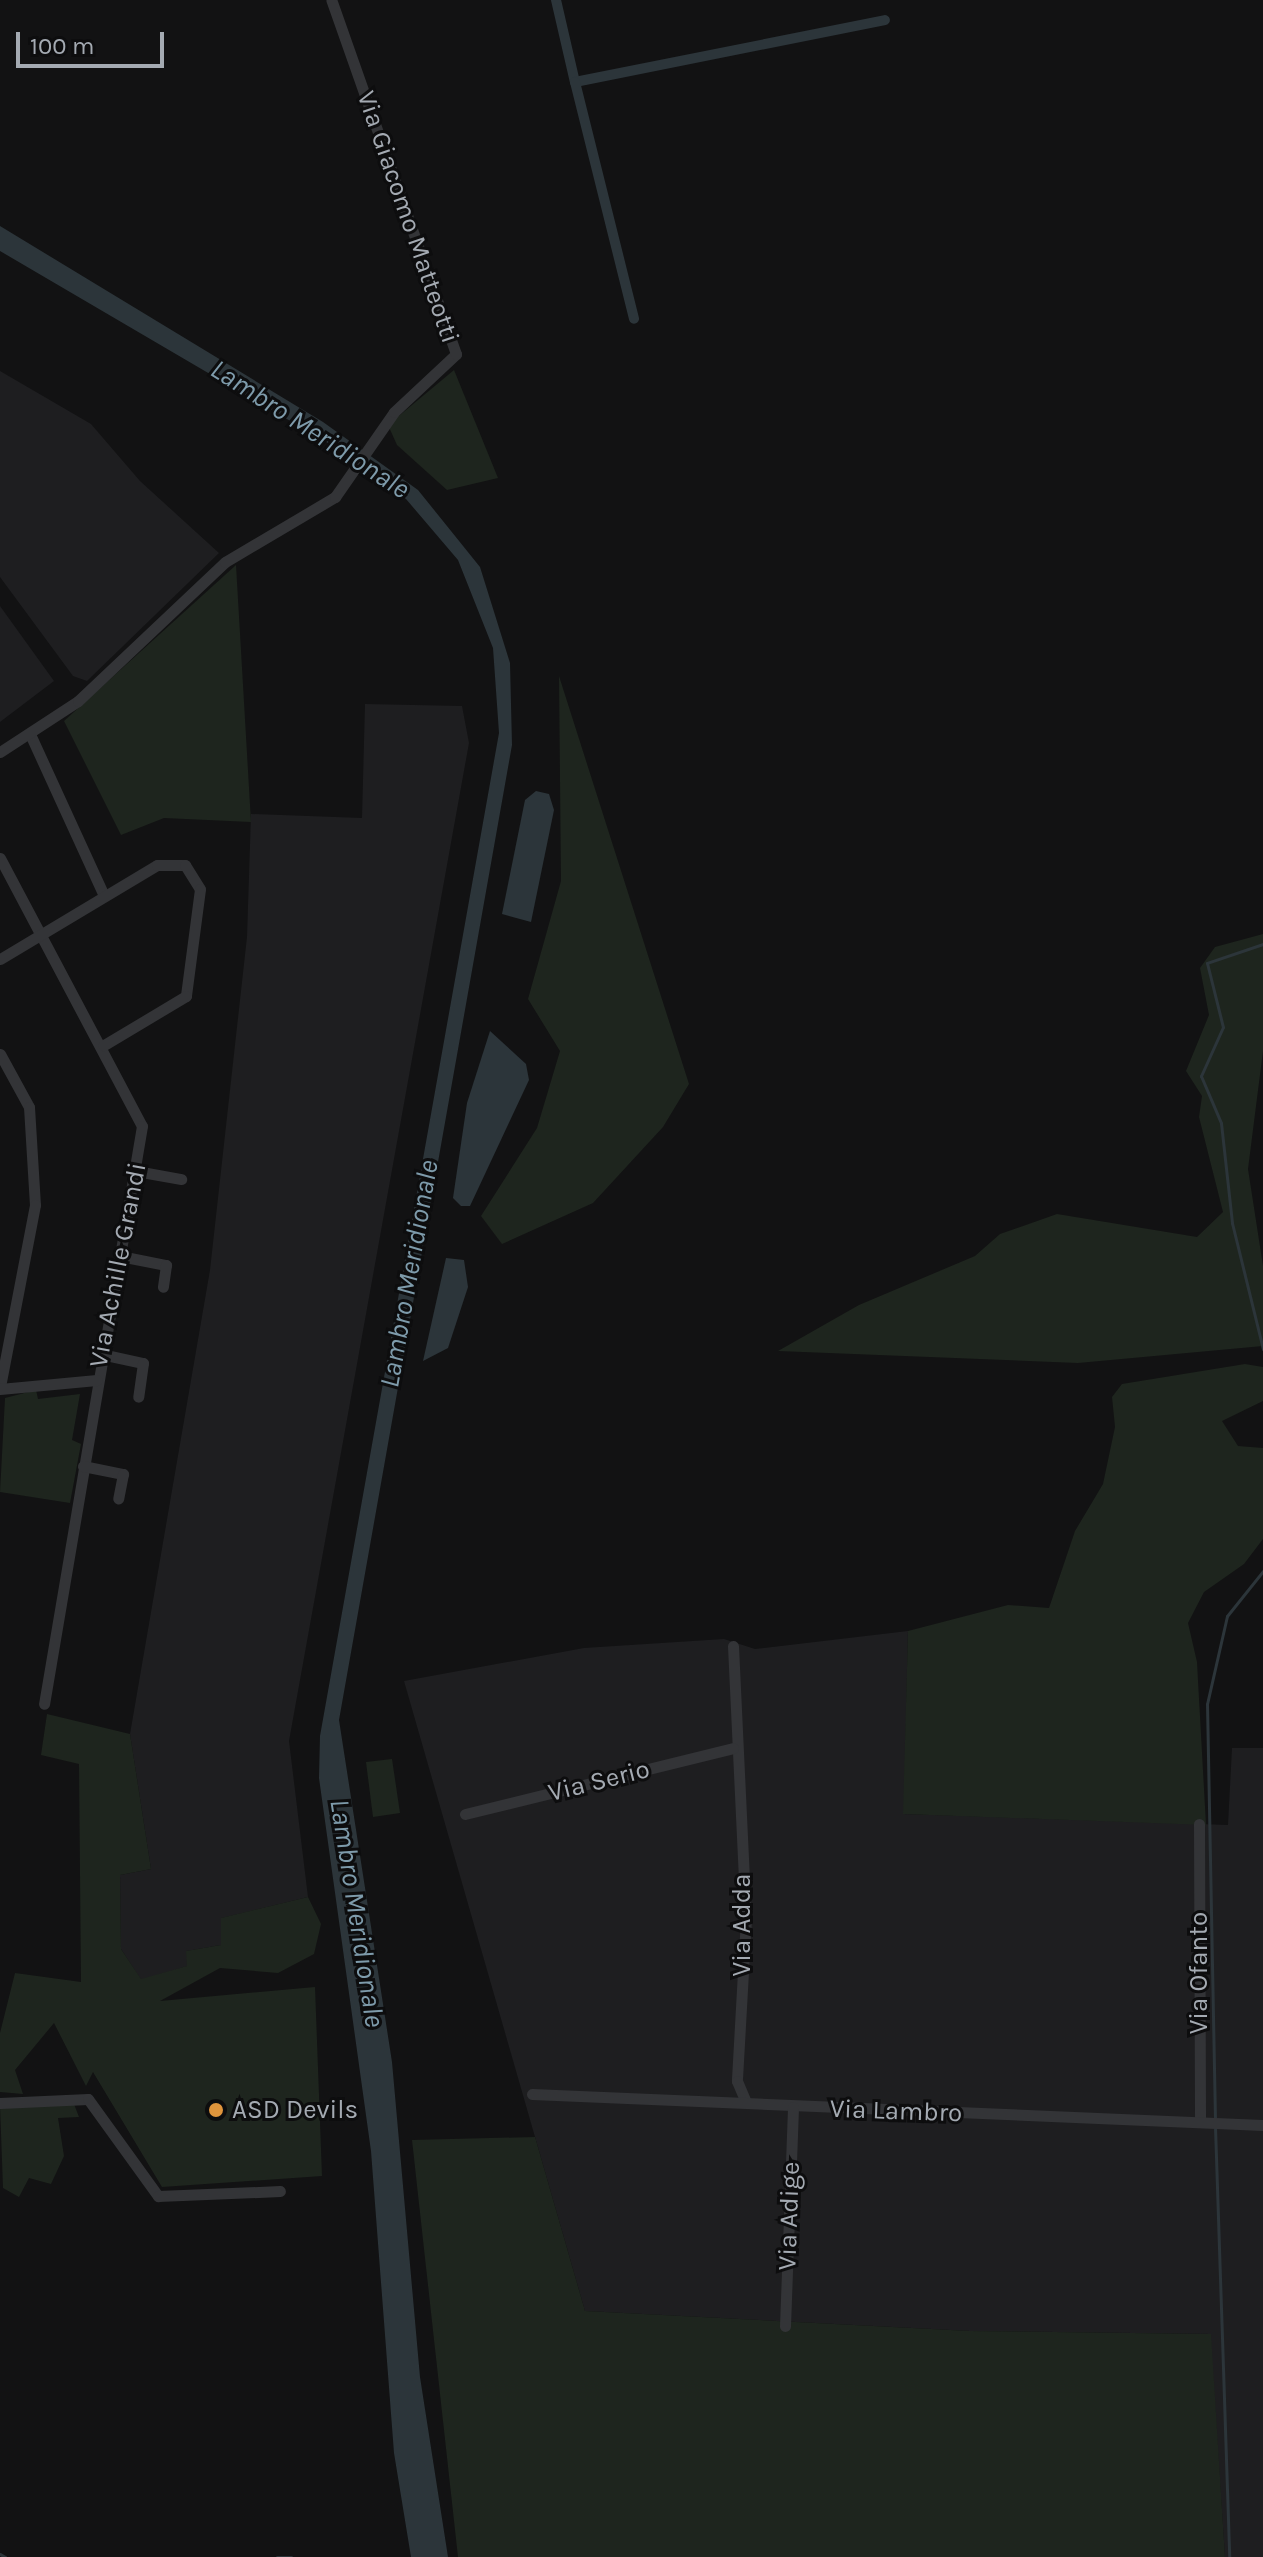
<!DOCTYPE html>
<style>
body{margin:0}
#map{position:relative;width:1263px;height:2557px;overflow:hidden;background:#121213;font-family:Karla,sans-serif}
div>[style]{position:absolute}
[style*='--x']{left:calc(var(--x)*1px);top:calc(var(--y)*1px);width:calc(var(--w)*1px);rotate:calc(var(--a)*1deg)}
.built>*{inset:0;background:#1e1e20}
.green>*{inset:0;background:#1e251e}
.water>*{inset:0;background:#2c353a}
.stream>*{height:3px;margin:-1.5px;padding:0 1.5px;transform-origin:1.5px;border-radius:1.5px;background:#2c353a}
.canal>*{height:10px;margin:-5px;padding:0 5px;transform-origin:5px;border-radius:5px;background:#2c353a}
.street>*{height:11px;margin:-5.5px;padding:0 5.5px;transform-origin:5.5px;border-radius:5.5px;background:#333437}
.dots>*{width:22px;height:22px;translate:-50% -50%;box-sizing:border-box;border:4px solid #0d0d0e;border-radius:50%}
span{translate:-50% -50%;white-space:nowrap;text-align:center;line-height:1.15;-webkit-text-stroke:6px #0d0d0e;paint-order:stroke}
.street-label{font-size:26px;color:#a4aab2}
.poi-label{font-size:26px;color:#a4aab2}
.left{translate:0 -50%;text-align:left}
.water-label{font-size:28px;color:#7e9bab;font-style:italic}
.scale{position:absolute;left:16px;top:32px;width:148px;height:36px;box-sizing:border-box;border:4px solid #a4aab2;border-top:0;padding-left:10px;font-size:24px;line-height:28px;white-space:nowrap;color:#a4aab2;-webkit-text-stroke:6px #0d0d0e;paint-order:stroke}
</style>
<div id="map">
<div class="built">
<div style="clip-path:polygon(0 371px,91px 424px,140px 481px,219px 553px,87px 681px,73px 676px,0 577px)"></div>
<div style="clip-path:polygon(0 606px,54px 681px,0 722px)"></div>
<div style="clip-path:polygon(365px 704px,462px 706px,469px 743px,289px 1741px,308px 1897px,222px 1918px,221px 1945px,187px 1951px,188px 1966px,141px 1980px,121px 1949px,120px 1875px,151px 1869px,130px 1734px,210px 1270px,247px 937px,251px 814px,362px 818px)"></div>
<div style="clip-path:polygon(908px 1631px,904px 1814px,1228px 1825px,1232px 1748px,1263px 1748px,1263px 2557px,1225px 2557px,1210px 2334px,970px 2331px,585px 2311px,404px 1681px,584px 1648px,724px 1639px,755px 1649px)"></div>
</div>
<div class="green">
<div style="clip-path:polygon(454px 370px,498px 478px,447px 490px,397px 445px,388px 425px)"></div>
<div style="clip-path:polygon(236px 565px,251px 822px,164px 818px,121px 835px,64px 721px)"></div>
<div style="clip-path:polygon(559px 676px,689px 1084px,663px 1127px,593px 1203px,502px 1244px,481px 1216px,537px 1128px,560px 1051px,528px 999px,561px 881px)"></div>
<div style="clip-path:polygon(1263px 934px,1263px 1051px,1248px 1169px,1263px 1266px,1263px 1346px,1078px 1363px,778px 1351px,859px 1305px,975px 1256px,1000px 1234px,1057px 1214px,1197px 1237px,1223px 1212px,1199px 1117px,1202px 1096px,1186px 1071px,1209px 1015px,1200px 968px,1215px 947px)"></div>
<div style="clip-path:polygon(1245px 1364px,1263px 1367px,1263px 1401px,1222px 1421px,1238px 1446px,1263px 1448px,1263px 1539px,1244px 1564px,1204px 1592px,1188px 1623px,1197px 1662px,1206px 1825px,903px 1814px,908px 1631px,1008px 1605px,1049px 1608px,1075px 1531px,1103px 1484px,1115px 1427px,1112px 1397px,1122px 1384px)"></div>
<div style="clip-path:polygon(36px 1390px,38px 1399px,80px 1394px,72px 1440px,81px 1444px,70px 1503px,0 1492px,5px 1398px)"></div>
<div style="clip-path:polygon(47px 1714px,130px 1734px,151px 1869px,120px 1875px,121px 1949px,141px 1979px,187px 1966px,186px 1951px,221px 1945px,221px 1918px,308px 1897px,321px 1924px,314px 1954px,278px 1973px,220px 1968px,160px 2001px,315px 1987px,322px 2176px,162px 2187px,93px 2072px,86px 2086px,54px 2023px,15px 2070px,23px 2094px,0 2092px,0 2033px,15px 1973px,81px 1982px,79px 1764px,41px 1755px)"></div>
<div style="clip-path:polygon(392px 1759px,400px 1813px,373px 1817px,366px 1762px)"></div>
<div style="clip-path:polygon(74px 2104px,79px 2117px,58px 2118px,64px 2156px,51px 2184px,29px 2178px,19px 2197px,3px 2188px,0 2106px)"></div>
<div style="clip-path:polygon(535px 2137px,585px 2311px,970px 2331px,1211px 2334px,1225px 2557px,458px 2557px,412px 2140px)"></div>
</div>
<div class="water">
<div style="clip-path:polygon(0 226px,323px 422px,418px 490px,480px 567px,510px 663px,512px 745px,339px 1720px,392px 2062px,420px 2377px,448px 2557px,411px 2557px,394px 2453px,371px 2151px,319px 1778px,320px 1736px,499px 733px,493px 648px,458px 560px,406px 499px,345px 453px,0 251px)"></div>
<div style="clip-path:polygon(536px 791px,549px 794px,554px 810px,531px 922px,502px 914px,525px 800px)"></div>
<div style="clip-path:polygon(490px 1031px,526px 1064px,529px 1080px,470px 1206px,461px 1206px,453px 1198px,467px 1103px)"></div>
<div style="clip-path:polygon(446px 1258px,464px 1260px,468px 1287px,448px 1348px,423px 1361px)"></div>
</div>
<div class="stream">
<div style="--x:1263;--y:944;--w:59;--a:161.3"></div>
<div style="--x:1207;--y:963;--w:66;--a:76"></div>
<div style="--x:1223;--y:1027;--w:54;--a:114.2"></div>
<div style="--x:1201;--y:1076;--w:51;--a:66.9"></div>
<div style="--x:1221;--y:1123;--w:101;--a:83.7"></div>
<div style="--x:1232;--y:1223;--w:130;--a:76.2"></div>
<div style="--x:1215;--y:2120;--w:416;--a:-91.1"></div>
<div style="--x:1207;--y:1704;--w:90;--a:-77.2"></div>
<div style="--x:1227;--y:1616;--w:58;--a:-51.3"></div>
<div style="--x:1215;--y:2127;--w:430;--a:88.1"></div>
<div style="--x:0;--y:2554;--w:6;--a:31"></div>
<div style="--x:277;--y:2557;--w:14;--a:0"></div>
</div>
<div class="canal">
<div style="--x:556;--y:0;--w:84;--a:77"></div>
<div style="--x:575;--y:82;--w:316;--a:-11.3"></div>
<div style="--x:575;--y:82;--w:244;--a:76"></div>
</div>
<div class="street">
<div style="--x:30;--y:734;--w:178;--a:65.4"></div>
<div style="--x:0;--y:752;--w:93;--a:-33.2"></div>
<div style="--x:78;--y:701;--w:202;--a:-43.4"></div>
<div style="--x:225;--y:562;--w:128;--a:-30.6"></div>
<div style="--x:335;--y:497;--w:103;--a:-55.2"></div>
<div style="--x:394;--y:412;--w:85;--a:-43.1"></div>
<div style="--x:456;--y:354;--w:375;--a:-109.4"></div>
<div style="--x:0;--y:858;--w:303;--a:62.1"></div>
<div style="--x:142;--y:1126;--w:586;--a:99.62"></div>
<div style="--x:0;--y:959;--w:183;--a:-30.9"></div>
<div style="--x:157;--y:865;--w:28;--a:0"></div>
<div style="--x:185;--y:865;--w:28;--a:58"></div>
<div style="--x:200;--y:889;--w:108;--a:97.5"></div>
<div style="--x:186;--y:996;--w:96;--a:149.1"></div>
<div style="--x:0;--y:1054;--w:60;--a:61.3"></div>
<div style="--x:29;--y:1107;--w:98;--a:86.5"></div>
<div style="--x:35;--y:1205;--w:184;--a:100.9"></div>
<div style="--x:136;--y:1171;--w:46;--a:10.1"></div>
<div style="--x:120;--y:1256;--w:47;--a:11.1"></div>
<div style="--x:166;--y:1265;--w:22;--a:98"></div>
<div style="--x:101;--y:1354;--w:43;--a:12.1"></div>
<div style="--x:143;--y:1363;--w:34;--a:98"></div>
<div style="--x:0;--y:1389;--w:97;--a:-5.3"></div>
<div style="--x:83;--y:1466;--w:41;--a:11.3"></div>
<div style="--x:123;--y:1474;--w:25;--a:101"></div>
<div style="--x:733;--y:1646;--w:272;--a:87.3"></div>
<div style="--x:746;--y:1918;--w:163;--a:93.2"></div>
<div style="--x:737;--y:2081;--w:21;--a:67"></div>
<div style="--x:465;--y:1814;--w:276;--a:-13.8"></div>
<div style="--x:1199;--y:1824;--w:298;--a:89.8"></div>
<div style="--x:532;--y:2094;--w:732;--a:2.43"></div>
<div style="--x:0;--y:2103;--w:88;--a:-2.6"></div>
<div style="--x:88;--y:2099;--w:120;--a:54.2"></div>
<div style="--x:158;--y:2196;--w:122;--a:-2.3"></div>
<div style="--x:785;--y:2326;--w:219;--a:-87.9"></div>
</div>
<div class="dots">
<div style="left:216px;top:2110px;background:#e0953c"></div>
</div>
<div class="street-label">
<span style="left:408px;top:217px;rotate:71deg">Via Giacomo Matteotti</span>
<span style="left:118px;top:1265px;rotate:-79deg">Via Achille Grandi</span>
<span style="left:599px;top:1781px;rotate:-14deg">Via Serio</span>
<span style="left:742px;top:1925px;rotate:-90deg">Via Adda</span>
<span style="left:1199px;top:1973px;rotate:-90deg">Via Ofanto</span>
<span style="left:896px;top:2111px;rotate:2deg">Via Lambro</span>
<span style="left:789px;top:2216px;rotate:-88deg">Via Adige</span>
</div>
<div class="poi-label">
<span class="left" style="left:232px;top:2110px">ASD Devils</span>
</div>
<div class="water-label">
<span style="left:310px;top:429px;rotate:33deg">Lambro Meridionale</span>
<span style="left:409px;top:1274px;rotate:-80deg">Lambro Meridionale</span>
<span style="left:357px;top:1913px;rotate:81deg">Lambro Meridionale</span>
</div>
<div class="scale">100 m</div>
</div>
